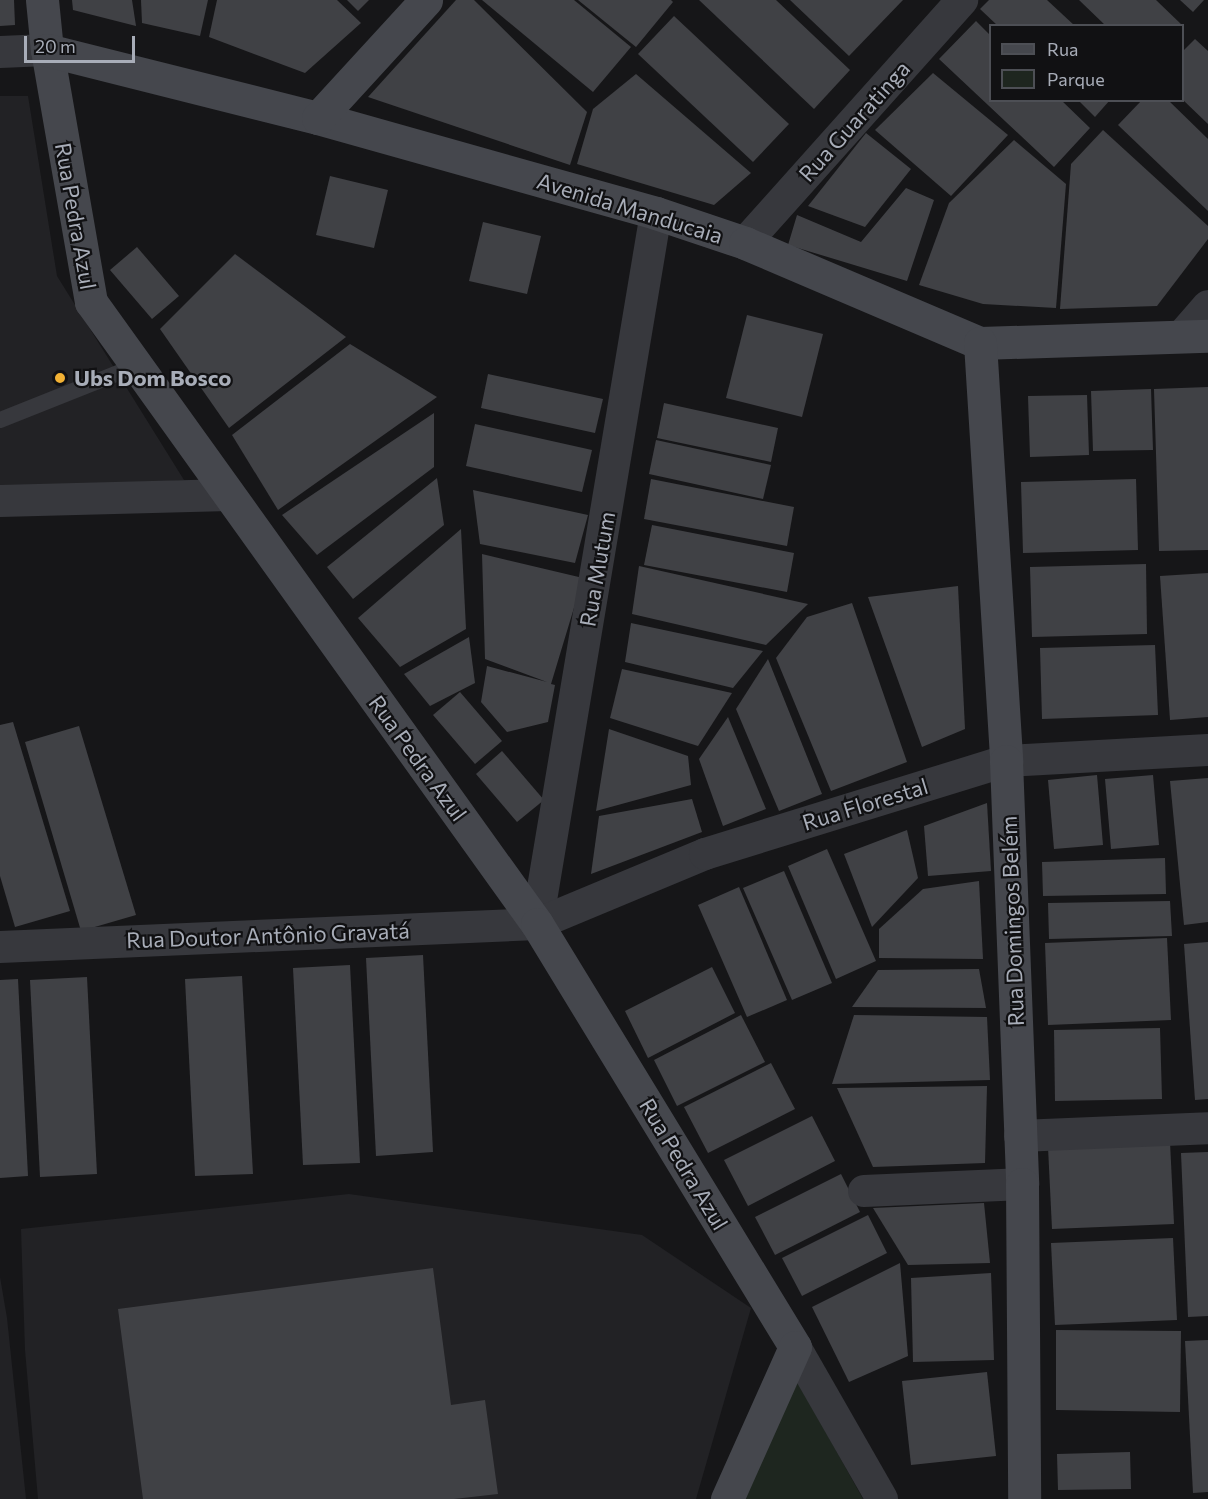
<!DOCTYPE html>
<meta charset="utf-8">
<style>
body{margin:0}
#map{position:relative;width:1208px;height:1499px;overflow:hidden;background:#161618;font-family:Commissioner,sans-serif}
div>[style]{position:absolute}
[style*='--x']{left:calc(var(--x)*1px);top:calc(var(--y)*1px);width:calc(var(--w)*1px);rotate:calc(var(--a)*1deg)}
.built>*{inset:0;background:#222225}
.green>*{inset:0;background:#1e261f}
.building>*{inset:0;background:#404145}
.lane>*{height:16px;margin:-8px;padding:0 8px;transform-origin:8px;border-radius:8px;background:#37383d}
.street>*{height:32px;margin:-16px;padding:0 16px;transform-origin:16px;border-radius:16px;background:#37383d}
.secondary>*{height:33px;margin:-16.5px;padding:0 16.5px;transform-origin:16.5px;border-radius:16.5px;background:#45474d}
.dots>*{width:16px;height:16px;translate:-50% -50%;box-sizing:border-box;border:3px solid #111113;border-radius:50%}
span{translate:-50% -50%;white-space:nowrap;text-align:center;line-height:1.15;-webkit-text-stroke:4.5px #111113;paint-order:stroke}
.street-label{font-size:22px;color:#a8adb8}
.poi-label{font-size:22px;color:#a8adb8;font-weight:700}
.left{translate:0 -50%;text-align:left}
.legend{position:absolute;left:989px;top:24px;width:195px;height:78px;box-sizing:border-box;background:#111113;border:2px solid #4d4f55;margin:0;padding:8px 10px;list-style:none;font-size:18px;color:#a8adb8}
.legend li{display:flex;align-items:center;gap:12px;height:30px}
.legend b{width:30px;border:2px solid #4d4f55}
.scale{position:absolute;left:24px;top:36px;width:111px;height:27px;box-sizing:border-box;border:3px solid #a8adb8;border-top:0;padding-left:8px;font-size:18px;line-height:21px;white-space:nowrap;color:#a8adb8;-webkit-text-stroke:4px #111113;paint-order:stroke}
</style>
<div id="map">
<div class="built">
<div style="clip-path:polygon(0 96px,28px 96px,57px 276px,184px 480px,0 493px)"></div>
<div style="clip-path:polygon(349px 1194px,642px 1235px,751px 1308px,696px 1499px,38px 1499px,25px 1350px,21px 1229px)"></div>
<div style="clip-path:polygon(0 1277px,7px 1318px,26px 1499px,0 1499px)"></div>
</div>
<div class="green">
<div style="clip-path:polygon(798px 1382px,863px 1499px,739px 1499px)"></div>
</div>
<div class="building">
<div style="clip-path:polygon(0 0,14px 0,15px 25px,0 26px)"></div>
<div style="clip-path:polygon(72px 0,132px 0,136px 26px,73px 10px)"></div>
<div style="clip-path:polygon(141px 0,208px 0,200px 36px,142px 23px)"></div>
<div style="clip-path:polygon(217px 0,337px 0,361px 23px,305px 73px,209px 37px)"></div>
<div style="clip-path:polygon(347px 0,369px 0,358px 11px)"></div>
<div style="clip-path:polygon(456px 0,474px 0,587px 112px,570px 165px,368px 97px)"></div>
<div style="clip-path:polygon(482px 0,574px 0,631px 47px,593px 92px)"></div>
<div style="clip-path:polygon(578px 0,671px 0,673px 2px,636px 47px)"></div>
<div style="clip-path:polygon(699px 0,776px 0,850px 70px,814px 109px)"></div>
<div style="clip-path:polygon(790px 0,903px 0,849px 56px)"></div>
<div style="clip-path:polygon(989px 0,1047px 0,1075px 26px,998px 26px,980px 9px)"></div>
<div style="clip-path:polygon(1079px 0,1156px 0,1183px 26px,1106px 26px)"></div>
<div style="clip-path:polygon(1180px 0,1204px 0,1193px 12px)"></div>
<div style="clip-path:polygon(674px 16px,789px 124px,753px 162px,638px 54px)"></div>
<div style="clip-path:polygon(976px 21px,990px 35px,990px 100px,1061px 100px,1090px 128px,1054px 167px,939px 59px)"></div>
<div style="clip-path:polygon(1195px 39px,1208px 51px,1208px 124px,1182px 99px,1182px 52px)"></div>
<div style="clip-path:polygon(933px 73px,1008px 135px,951px 196px,875px 130px)"></div>
<div style="clip-path:polygon(636px 74px,751px 173px,714px 205px,577px 164px,593px 109px)"></div>
<div style="clip-path:polygon(1078px 100px,1110px 100px,1095px 117px)"></div>
<div style="clip-path:polygon(1142px 100px,1168px 100px,1208px 139px,1208px 211px,1118px 125px)"></div>
<div style="clip-path:polygon(1103px 130px,1208px 226px,1208px 239px,1157px 306px,1060px 309px,1071px 164px)"></div>
<div style="clip-path:polygon(866px 133px,911px 169px,865px 227px,808px 206px)"></div>
<div style="clip-path:polygon(1014px 140px,1066px 184px,1056px 308px,983px 304px,919px 285px,949px 203px)"></div>
<div style="clip-path:polygon(330px 176px,388px 190px,374px 248px,316px 235px)"></div>
<div style="clip-path:polygon(906px 188px,934px 200px,907px 281px,788px 245px,797px 215px,861px 242px)"></div>
<div style="clip-path:polygon(483px 222px,541px 236px,527px 294px,469px 281px)"></div>
<div style="clip-path:polygon(137px 247px,179px 296px,152px 319px,110px 270px)"></div>
<div style="clip-path:polygon(235px 254px,346px 337px,229px 428px,160px 329px)"></div>
<div style="clip-path:polygon(747px 315px,823px 334px,802px 417px,726px 398px)"></div>
<div style="clip-path:polygon(350px 344px,437px 397px,278px 510px,232px 435px)"></div>
<div style="clip-path:polygon(488px 374px,603px 399px,595px 433px,481px 408px)"></div>
<div style="clip-path:polygon(1208px 387px,1208px 550px,1159px 551px,1154px 389px)"></div>
<div style="clip-path:polygon(1151px 389px,1153px 450px,1093px 451px,1091px 391px)"></div>
<div style="clip-path:polygon(1087px 395px,1089px 455px,1030px 457px,1028px 396px)"></div>
<div style="clip-path:polygon(664px 403px,778px 428px,771px 462px,657px 438px)"></div>
<div style="clip-path:polygon(434px 413px,434px 467px,317px 555px,282px 515px)"></div>
<div style="clip-path:polygon(475px 424px,592px 450px,582px 492px,466px 466px)"></div>
<div style="clip-path:polygon(656px 440px,771px 465px,763px 499px,649px 474px)"></div>
<div style="clip-path:polygon(437px 478px,444px 525px,353px 599px,327px 567px)"></div>
<div style="clip-path:polygon(651px 479px,794px 507px,787px 546px,644px 519px)"></div>
<div style="clip-path:polygon(1136px 479px,1138px 550px,1023px 553px,1021px 482px)"></div>
<div style="clip-path:polygon(473px 490px,588px 515px,575px 563px,480px 544px)"></div>
<div style="clip-path:polygon(652px 525px,794px 553px,787px 592px,644px 565px)"></div>
<div style="clip-path:polygon(461px 529px,466px 629px,400px 667px,358px 618px)"></div>
<div style="clip-path:polygon(482px 554px,583px 578px,551px 684px,555px 685px,548px 722px,507px 732px,481px 702px,487px 666px,547px 682px,485px 659px)"></div>
<div style="clip-path:polygon(1146px 564px,1147px 634px,1032px 637px,1030px 567px)"></div>
<div style="clip-path:polygon(639px 566px,808px 604px,766px 645px,632px 614px)"></div>
<div style="clip-path:polygon(1208px 573px,1208px 717px,1170px 720px,1160px 576px)"></div>
<div style="clip-path:polygon(958px 586px,965px 729px,922px 747px,868px 597px)"></div>
<div style="clip-path:polygon(852px 603px,907px 762px,831px 791px,776px 658px,807px 617px)"></div>
<div style="clip-path:polygon(631px 623px,763px 651px,733px 688px,625px 662px)"></div>
<div style="clip-path:polygon(469px 637px,475px 683px,430px 706px,404px 674px)"></div>
<div style="clip-path:polygon(1155px 645px,1158px 715px,1042px 719px,1040px 648px)"></div>
<div style="clip-path:polygon(768px 659px,822px 794px,779px 811px,736px 709px)"></div>
<div style="clip-path:polygon(622px 669px,732px 693px,698px 746px,610px 718px)"></div>
<div style="clip-path:polygon(460px 692px,502px 741px,475px 764px,433px 715px)"></div>
<div style="clip-path:polygon(728px 717px,766px 809px,723px 826px,699px 759px)"></div>
<div style="clip-path:polygon(13px 722px,70px 911px,15px 927px,0 876px,0 725px)"></div>
<div style="clip-path:polygon(79px 726px,136px 915px,81px 931px,25px 742px)"></div>
<div style="clip-path:polygon(609px 729px,688px 756px,691px 785px,596px 811px)"></div>
<div style="clip-path:polygon(502px 751px,544px 800px,517px 822px,476px 774px)"></div>
<div style="clip-path:polygon(1097px 775px,1103px 845px,1054px 849px,1048px 780px)"></div>
<div style="clip-path:polygon(1153px 775px,1159px 845px,1111px 849px,1105px 779px)"></div>
<div style="clip-path:polygon(1208px 778px,1208px 922px,1184px 925px,1170px 781px)"></div>
<div style="clip-path:polygon(692px 799px,702px 832px,591px 874px,599px 816px)"></div>
<div style="clip-path:polygon(987px 803px,991px 871px,928px 876px,924px 826px)"></div>
<div style="clip-path:polygon(907px 830px,918px 878px,872px 927px,844px 854px)"></div>
<div style="clip-path:polygon(827px 849px,876px 961px,836px 979px,788px 866px)"></div>
<div style="clip-path:polygon(1165px 858px,1166px 894px,1043px 896px,1042px 862px)"></div>
<div style="clip-path:polygon(784px 871px,832px 983px,792px 1000px,743px 888px)"></div>
<div style="clip-path:polygon(979px 881px,983px 959px,879px 958px,879px 929px,923px 889px)"></div>
<div style="clip-path:polygon(739px 887px,787px 1000px,747px 1017px,698px 905px)"></div>
<div style="clip-path:polygon(1170px 901px,1172px 936px,1049px 939px,1048px 903px)"></div>
<div style="clip-path:polygon(1167px 938px,1171px 1020px,1048px 1025px,1045px 943px)"></div>
<div style="clip-path:polygon(1208px 942px,1208px 1099px,1195px 1100px,1184px 944px)"></div>
<div style="clip-path:polygon(423px 955px,433px 1152px,376px 1156px,366px 958px)"></div>
<div style="clip-path:polygon(350px 965px,360px 1163px,303px 1165px,293px 968px)"></div>
<div style="clip-path:polygon(712px 967px,735px 1013px,648px 1058px,625px 1011px)"></div>
<div style="clip-path:polygon(979px 969px,986px 1008px,852px 1007px,878px 970px)"></div>
<div style="clip-path:polygon(242px 976px,253px 1174px,195px 1176px,185px 979px)"></div>
<div style="clip-path:polygon(87px 977px,97px 1174px,40px 1177px,30px 980px)"></div>
<div style="clip-path:polygon(18px 979px,28px 1176px,0 1178px,0 980px)"></div>
<div style="clip-path:polygon(741px 1015px,765px 1062px,677px 1106px,654px 1060px)"></div>
<div style="clip-path:polygon(854px 1015px,987px 1017px,990px 1080px,832px 1084px)"></div>
<div style="clip-path:polygon(1160px 1028px,1162px 1099px,1055px 1101px,1054px 1030px)"></div>
<div style="clip-path:polygon(771px 1063px,795px 1109px,708px 1153px,684px 1107px)"></div>
<div style="clip-path:polygon(987px 1086px,985px 1163px,873px 1167px,837px 1088px)"></div>
<div style="clip-path:polygon(812px 1116px,835px 1161px,748px 1206px,724px 1160px)"></div>
<div style="clip-path:polygon(1170px 1142px,1174px 1224px,1052px 1229px,1048px 1147px)"></div>
<div style="clip-path:polygon(1208px 1152px,1208px 1316px,1188px 1317px,1181px 1153px)"></div>
<div style="clip-path:polygon(841px 1174px,860px 1212px,775px 1255px,755px 1217px)"></div>
<div style="clip-path:polygon(984px 1203px,990px 1263px,908px 1265px,873px 1208px)"></div>
<div style="clip-path:polygon(868px 1215px,887px 1253px,802px 1296px,782px 1258px)"></div>
<div style="clip-path:polygon(1173px 1238px,1177px 1320px,1055px 1325px,1051px 1243px)"></div>
<div style="clip-path:polygon(900px 1263px,908px 1356px,849px 1382px,812px 1307px)"></div>
<div style="clip-path:polygon(433px 1268px,451px 1405px,485px 1400px,498px 1494px,454px 1499px,143px 1499px,118px 1309px)"></div>
<div style="clip-path:polygon(991px 1273px,994px 1360px,913px 1362px,911px 1278px)"></div>
<div style="clip-path:polygon(1056px 1330px,1181px 1331px,1180px 1412px,1056px 1410px)"></div>
<div style="clip-path:polygon(1208px 1340px,1208px 1492px,1193px 1493px,1185px 1341px)"></div>
<div style="clip-path:polygon(987px 1372px,996px 1456px,911px 1465px,902px 1381px)"></div>
<div style="clip-path:polygon(1130px 1452px,1131px 1489px,1058px 1490px,1057px 1454px)"></div>
</div>
<div class="lane">
<div style="--x:0;--y:420;--w:146;--a:-21.7"></div>
</div>
<div class="street">
<div style="--x:0;--y:52;--w:47;--a:-2.4"></div>
<div style="--x:745;--y:243;--w:326;--a:-48.2"></div>
<div style="--x:1181;--y:337;--w:41;--a:-48.9"></div>
<div style="--x:0;--y:501;--w:229;--a:-1.5"></div>
<div style="--x:537;--y:924;--w:721;--a:-80.5"></div>
<div style="--x:0;--y:947;--w:537;--a:-2.45"></div>
<div style="--x:537;--y:924;--w:182;--a:-22.6"></div>
<div style="--x:705;--y:854;--w:315;--a:-17.2"></div>
<div style="--x:1006;--y:761;--w:202;--a:-3.1"></div>
<div style="--x:1020;--y:1136;--w:188;--a:-2.4"></div>
<div style="--x:864;--y:1191;--w:158;--a:-2.5"></div>
<div style="--x:795;--y:1347;--w:175;--a:60.2"></div>
</div>
<div class="secondary">
<div style="--x:42;--y:0;--w:50;--a:84.3"></div>
<div style="--x:47;--y:50;--w:256;--a:80.1"></div>
<div style="--x:91;--y:302;--w:765;--a:54.36"></div>
<div style="--x:537;--y:924;--w:495;--a:58.6"></div>
<div style="--x:795;--y:1347;--w:167;--a:114.1"></div>
<div style="--x:47;--y:50;--w:279;--a:14.1"></div>
<div style="--x:318;--y:118;--w:351;--a:15.7"></div>
<div style="--x:656;--y:213;--w:94;--a:18.6"></div>
<div style="--x:745;--y:243;--w:255;--a:23.1"></div>
<div style="--x:980;--y:343;--w:228;--a:-1.8"></div>
<div style="--x:318;--y:118;--w:160;--a:-47.5"></div>
<div style="--x:980;--y:343;--w:419;--a:86.4"></div>
<div style="--x:1006;--y:761;--w:423;--a:87.8"></div>
<div style="--x:1022;--y:1184;--w:315;--a:89.6"></div>
</div>
<div class="dots">
<div style="left:60px;top:378px;background:#f2b134"></div>
</div>
<div class="street-label">
<span style="left:854px;top:121px;rotate:-48deg">Rua Guaratinga</span>
<span style="left:630px;top:208px;rotate:17deg">Avenida Manducaia</span>
<span style="left:76px;top:216px;rotate:80deg">Rua Pedra Azul</span>
<span style="left:597px;top:569px;rotate:-80deg">Rua Mutum</span>
<span style="left:418px;top:758px;rotate:54deg">Rua Pedra Azul</span>
<span style="left:865px;top:804px;rotate:-17deg">Rua Florestal</span>
<span style="left:1012px;top:921px;rotate:-92deg">Rua Domingos Belém</span>
<span style="left:268px;top:935px;rotate:-2deg">Rua Doutor Antônio Gravatá</span>
<span style="left:684px;top:1164px;rotate:59deg">Rua Pedra Azul</span>
</div>
<div class="poi-label">
<span class="left" style="left:74px;top:378px">Ubs Dom Bosco</span>
</div>
<ul class="legend">
<li><b style="height:8px;background:#45474d"></b>Rua</li>
<li><b style="height:16px;background:#1e261f"></b>Parque</li>
</ul>
<div class="scale">20 m</div>
</div>
